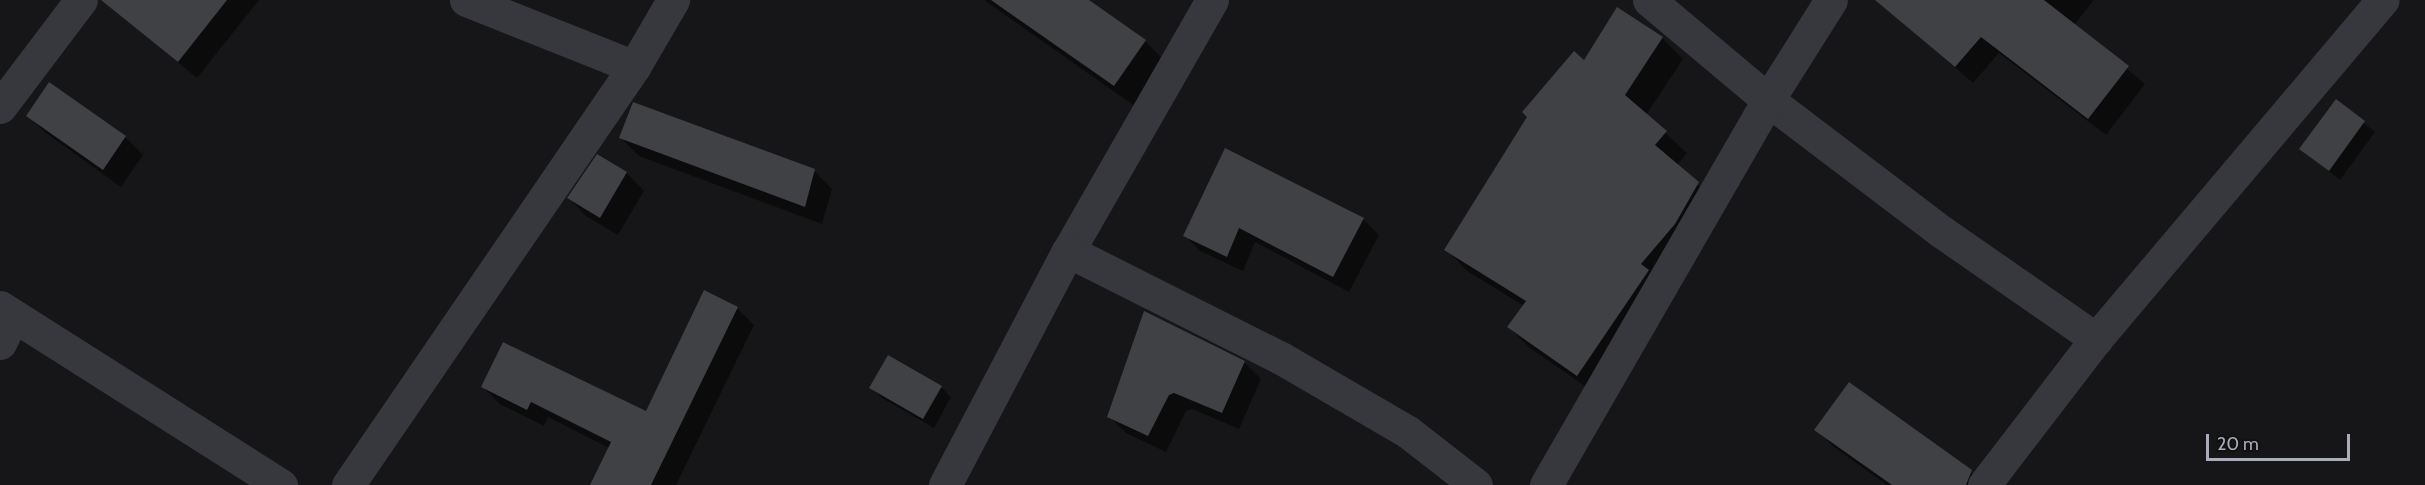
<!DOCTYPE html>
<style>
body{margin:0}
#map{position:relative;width:2425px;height:485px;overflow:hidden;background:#161618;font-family:Cabin,sans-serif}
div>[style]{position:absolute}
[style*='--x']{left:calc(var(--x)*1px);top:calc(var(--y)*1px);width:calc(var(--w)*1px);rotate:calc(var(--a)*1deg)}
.shadow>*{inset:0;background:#0007}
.building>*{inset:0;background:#404145}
.minor>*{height:33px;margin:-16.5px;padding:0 16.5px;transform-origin:16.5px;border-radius:16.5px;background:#37383d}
span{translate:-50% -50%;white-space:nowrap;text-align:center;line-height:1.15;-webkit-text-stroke:6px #111113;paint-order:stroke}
.scale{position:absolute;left:2206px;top:434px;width:144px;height:27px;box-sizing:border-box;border:3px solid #a8adb8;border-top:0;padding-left:8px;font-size:18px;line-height:21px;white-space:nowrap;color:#a8adb8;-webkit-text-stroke:4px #111113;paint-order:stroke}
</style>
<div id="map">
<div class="shadow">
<div style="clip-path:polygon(128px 0,259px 0,197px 78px,119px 13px)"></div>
<div style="clip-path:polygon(984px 0,1087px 0,1145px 41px,1167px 63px,1136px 107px)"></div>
<div style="clip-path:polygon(1891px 0,2094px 0,2074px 25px,2145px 84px,2106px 135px,1999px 53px,1973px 83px,1887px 9px)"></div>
<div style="clip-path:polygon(1662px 38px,1683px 59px,1646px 115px,1687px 153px,1677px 165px,1719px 205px,1599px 396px,1530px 348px,1509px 327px,1524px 306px,1467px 271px,1446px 249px,1584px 62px)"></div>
<div style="clip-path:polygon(2336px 101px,2375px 132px,2340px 180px,2301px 149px)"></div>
<div style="clip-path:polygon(28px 116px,125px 137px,143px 155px,121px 187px,46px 133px)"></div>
<div style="clip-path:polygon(621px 138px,814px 171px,832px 189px,822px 224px,639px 156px)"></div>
<div style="clip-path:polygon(1226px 150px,1363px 219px,1379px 235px,1349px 292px,1255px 242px,1243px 271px,1200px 251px,1185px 235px)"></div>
<div style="clip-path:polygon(598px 156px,627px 173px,644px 191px,618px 235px,586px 216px,569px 198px)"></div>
<div style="clip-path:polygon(737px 308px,754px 325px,676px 485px,591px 485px,609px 448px,548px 417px,544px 426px,500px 404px,483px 387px,646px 413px)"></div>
<div style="clip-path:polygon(1244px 362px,1261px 379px,1239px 429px,1192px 409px,1186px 411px,1166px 452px,1126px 433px,1109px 416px)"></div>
<div style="clip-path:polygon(941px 387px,951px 397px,934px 428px,882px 398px,871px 388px)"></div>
<div style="clip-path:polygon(1816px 429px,1964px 466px,1982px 484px,1887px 485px,1834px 447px)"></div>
</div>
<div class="building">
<div style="clip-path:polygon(101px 0,227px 0,178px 62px)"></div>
<div style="clip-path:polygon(991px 0,1089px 0,1146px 40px,1114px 86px)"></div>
<div style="clip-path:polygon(1875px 0,2044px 0,2129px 66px,2088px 119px,1981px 37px,1955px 67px)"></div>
<div style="clip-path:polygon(1617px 7px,1663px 37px,1625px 95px,1667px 131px,1655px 145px,1699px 182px,1675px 224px,1641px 264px,1649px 270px,1577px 376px,1507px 327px,1526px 301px,1444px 250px,1527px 117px,1522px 112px,1574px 51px,1584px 60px)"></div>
<div style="clip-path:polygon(49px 82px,126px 136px,103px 170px,26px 116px)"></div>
<div style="clip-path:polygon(2336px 99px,2365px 121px,2329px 171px,2299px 149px)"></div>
<div style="clip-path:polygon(633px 102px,815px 169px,805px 207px,619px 138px)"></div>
<div style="clip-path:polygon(1225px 148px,1364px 218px,1333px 277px,1239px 228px,1227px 257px,1183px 236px)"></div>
<div style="clip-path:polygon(597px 154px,627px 172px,600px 218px,567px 198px)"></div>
<div style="clip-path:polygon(704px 290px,738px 307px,651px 485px,590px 485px,611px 442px,531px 402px,527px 410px,481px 387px,503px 342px,646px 411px)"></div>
<div style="clip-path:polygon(1144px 311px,1245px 361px,1222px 413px,1174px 393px,1169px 395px,1148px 436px,1107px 417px)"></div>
<div style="clip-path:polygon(888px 355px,942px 386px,923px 419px,869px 388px)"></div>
<div style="clip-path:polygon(1849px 382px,1972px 470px,1966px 485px,1892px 485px,1814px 430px)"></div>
</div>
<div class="minor">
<div style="--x:466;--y:0;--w:181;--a:21.7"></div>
<div style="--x:1212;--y:0;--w:289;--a:119.8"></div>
<div style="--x:1068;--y:251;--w:238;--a:26.7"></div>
<div style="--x:1281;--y:358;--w:147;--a:30.2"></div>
<div style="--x:1408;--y:432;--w:86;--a:37.9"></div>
<div style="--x:1649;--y:0;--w:155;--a:40"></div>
<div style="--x:1768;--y:100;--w:218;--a:37.2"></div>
<div style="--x:1942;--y:232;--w:188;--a:34.8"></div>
<div style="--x:0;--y:107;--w:134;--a:-52.9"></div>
<div style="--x:0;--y:307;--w:333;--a:32.4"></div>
<div style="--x:0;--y:343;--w:30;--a:-64"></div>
<div style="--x:348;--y:485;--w:506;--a:-55.62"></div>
<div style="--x:634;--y:67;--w:78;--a:-59.8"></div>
<div style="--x:945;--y:485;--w:264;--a:-62.3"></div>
<div style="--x:1546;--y:485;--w:444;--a:-60"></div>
<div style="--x:1768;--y:100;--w:118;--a:-57.8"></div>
<div style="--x:1984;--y:485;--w:184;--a:-52.5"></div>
<div style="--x:2096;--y:339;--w:444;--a:-49.8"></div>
</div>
<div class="scale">20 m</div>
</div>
